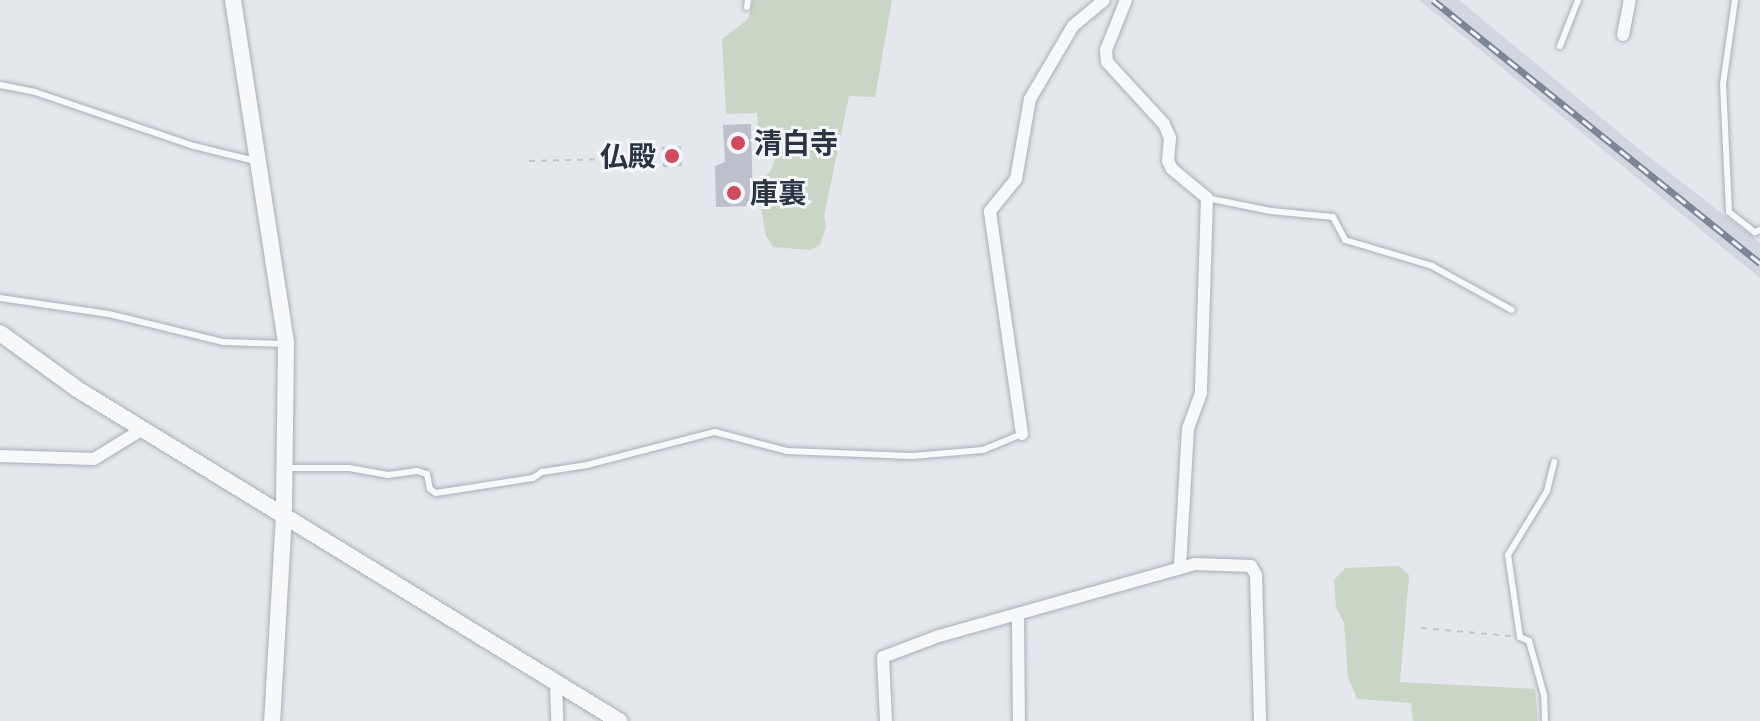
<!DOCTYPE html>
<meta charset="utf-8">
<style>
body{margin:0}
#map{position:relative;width:1760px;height:721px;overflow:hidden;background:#e4e7ec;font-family:Inter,"Noto Sans JP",sans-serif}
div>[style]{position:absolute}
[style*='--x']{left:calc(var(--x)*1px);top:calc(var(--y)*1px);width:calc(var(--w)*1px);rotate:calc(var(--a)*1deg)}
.built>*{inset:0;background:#d2d6de}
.green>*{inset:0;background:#c9d6c5}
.building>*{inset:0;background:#bbc0ca}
.path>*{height:2px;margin-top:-1px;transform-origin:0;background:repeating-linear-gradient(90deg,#c2c5cb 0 6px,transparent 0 12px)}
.roads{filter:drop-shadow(0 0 2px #a9aeb7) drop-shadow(0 0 2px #a9aeb7)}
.service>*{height:6px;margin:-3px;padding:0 3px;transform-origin:3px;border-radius:3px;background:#f7f8fa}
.minor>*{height:12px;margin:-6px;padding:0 6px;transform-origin:6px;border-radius:6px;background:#f7f8fa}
.tertiary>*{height:16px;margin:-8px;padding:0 8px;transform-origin:8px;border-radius:8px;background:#f7f8fa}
.rail>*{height:7px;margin-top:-3.5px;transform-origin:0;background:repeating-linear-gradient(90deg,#f4f6f9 0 12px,#7d8696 0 24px);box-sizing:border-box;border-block:2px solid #7d8696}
.dots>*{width:22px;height:22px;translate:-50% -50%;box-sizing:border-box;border:4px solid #f4f6f9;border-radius:50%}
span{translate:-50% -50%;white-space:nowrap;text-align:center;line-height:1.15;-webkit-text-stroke:6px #f4f6f9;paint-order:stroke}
.poi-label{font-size:28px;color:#2b3445;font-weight:700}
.left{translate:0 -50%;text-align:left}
.right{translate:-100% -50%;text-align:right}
</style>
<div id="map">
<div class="built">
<div style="clip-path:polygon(1419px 0,1459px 0,1639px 149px,1760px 243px,1760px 278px)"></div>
</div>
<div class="green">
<div style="clip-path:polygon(753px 0,892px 0,875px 97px,849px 96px,824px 216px,826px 227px,820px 245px,810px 250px,773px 247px,766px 236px,757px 187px,771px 170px,778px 151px,759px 147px,757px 113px,726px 114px,722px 39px,748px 19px)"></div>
<div style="clip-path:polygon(1399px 566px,1409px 575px,1400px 682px,1535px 689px,1538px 721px,1413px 721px,1411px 703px,1357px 699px,1348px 677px,1344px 623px,1336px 607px,1334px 580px,1345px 568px)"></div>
</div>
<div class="building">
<div style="clip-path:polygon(751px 124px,753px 206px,716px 207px,715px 166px,725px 162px,723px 125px)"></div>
<div style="clip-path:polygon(681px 146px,682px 166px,663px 167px,662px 147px)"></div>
<div style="clip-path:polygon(620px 152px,621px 165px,610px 165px,609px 153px)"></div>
</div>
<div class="path">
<div style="--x:529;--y:161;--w:122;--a:-1.4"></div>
<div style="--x:1421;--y:628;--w:90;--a:5.1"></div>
</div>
<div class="roads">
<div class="service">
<div style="--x:1735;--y:0;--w:85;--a:98.1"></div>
<div style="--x:1723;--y:84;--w:128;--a:87.3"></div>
<div style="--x:1729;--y:212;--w:33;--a:38"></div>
<div style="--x:1755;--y:232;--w:5;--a:-22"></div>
<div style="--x:747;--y:7;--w:7;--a:-82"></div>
<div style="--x:1560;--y:46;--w:49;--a:-68.6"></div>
<div style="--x:0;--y:85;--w:36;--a:11"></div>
<div style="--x:35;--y:92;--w:168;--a:18.8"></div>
<div style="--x:194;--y:146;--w:63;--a:13.8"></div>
<div style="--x:1207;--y:198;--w:65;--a:11.5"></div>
<div style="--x:1271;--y:211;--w:62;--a:5.5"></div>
<div style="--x:1333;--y:217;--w:26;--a:62"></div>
<div style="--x:1345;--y:240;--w:91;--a:16.6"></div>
<div style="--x:1432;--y:266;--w:91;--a:28.8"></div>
<div style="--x:0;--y:298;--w:110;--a:8.4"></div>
<div style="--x:109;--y:314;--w:117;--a:13.8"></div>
<div style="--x:223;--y:342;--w:61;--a:1.9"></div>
<div style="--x:286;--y:468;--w:63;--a:0"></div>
<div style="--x:349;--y:468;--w:40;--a:10"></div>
<div style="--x:388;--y:475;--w:29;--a:-8"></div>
<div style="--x:417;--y:471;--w:10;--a:17"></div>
<div style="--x:427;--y:474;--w:15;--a:79"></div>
<div style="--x:430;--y:489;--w:7;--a:34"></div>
<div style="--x:436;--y:493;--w:98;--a:-8.8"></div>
<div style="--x:533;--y:478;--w:11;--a:-34"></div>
<div style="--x:542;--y:472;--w:46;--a:-8.8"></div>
<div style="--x:587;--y:465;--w:132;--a:-14.5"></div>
<div style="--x:715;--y:432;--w:74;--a:14.8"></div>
<div style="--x:787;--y:451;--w:125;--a:2.3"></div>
<div style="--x:912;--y:456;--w:71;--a:-4.8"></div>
<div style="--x:983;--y:450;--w:42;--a:-22.3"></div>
<div style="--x:1545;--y:721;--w:26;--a:-92"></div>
<div style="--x:1544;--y:695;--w:56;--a:-105.5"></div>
<div style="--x:1529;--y:641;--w:10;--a:-156"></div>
<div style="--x:1520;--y:637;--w:83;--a:-98.3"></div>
<div style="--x:1508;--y:555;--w:75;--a:-58.6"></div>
<div style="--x:1547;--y:491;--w:30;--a:-76"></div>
</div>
<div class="minor">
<div style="--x:1126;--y:0;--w:54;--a:111.8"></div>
<div style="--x:1106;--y:50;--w:12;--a:85"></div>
<div style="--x:1107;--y:62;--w:84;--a:47.4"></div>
<div style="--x:1164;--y:124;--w:15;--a:67"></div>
<div style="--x:1170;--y:138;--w:23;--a:95"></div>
<div style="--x:1168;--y:161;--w:9;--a:63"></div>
<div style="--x:1172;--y:169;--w:45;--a:39.6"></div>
<div style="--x:1207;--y:198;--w:195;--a:91.8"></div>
<div style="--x:1201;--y:393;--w:37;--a:110"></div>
<div style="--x:1188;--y:428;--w:138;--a:93.3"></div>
<div style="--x:1623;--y:35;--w:36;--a:-79"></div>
<div style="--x:1022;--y:434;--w:225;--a:-98.2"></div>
<div style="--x:990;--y:211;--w:41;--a:-50.9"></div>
<div style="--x:1016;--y:179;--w:81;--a:-80.1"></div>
<div style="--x:1030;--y:99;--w:85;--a:-59.5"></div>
<div style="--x:1073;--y:26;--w:40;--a:-40"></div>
<div style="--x:0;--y:456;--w:94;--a:1.8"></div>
<div style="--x:94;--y:459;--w:57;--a:-31.5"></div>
<div style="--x:1018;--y:616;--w:105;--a:89.5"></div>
<div style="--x:556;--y:683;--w:38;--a:88"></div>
<div style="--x:886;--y:721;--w:64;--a:-92.7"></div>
<div style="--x:883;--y:657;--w:60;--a:-20.6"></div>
<div style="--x:939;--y:636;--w:266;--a:-15.7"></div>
<div style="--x:1195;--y:564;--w:56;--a:2"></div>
<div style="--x:1251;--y:566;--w:10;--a:61"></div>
<div style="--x:1256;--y:575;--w:146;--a:88.4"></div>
</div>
<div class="tertiary">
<div style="--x:233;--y:0;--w:348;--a:81.2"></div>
<div style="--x:286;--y:344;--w:171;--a:90.7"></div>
<div style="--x:284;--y:515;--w:206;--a:93.3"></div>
<div style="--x:0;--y:333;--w:95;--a:36"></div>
<div style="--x:77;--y:389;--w:636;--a:31.49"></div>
</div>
</div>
<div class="rail">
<div style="--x:1433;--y:0;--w:420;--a:38.8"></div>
</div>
<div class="dots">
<div style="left:738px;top:143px;background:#d1495b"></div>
<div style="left:672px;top:156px;background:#d1495b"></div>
<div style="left:734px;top:193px;background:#d1495b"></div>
</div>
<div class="poi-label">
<span class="left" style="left:754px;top:143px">清白寺</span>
<span class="right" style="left:656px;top:156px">仏殿</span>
<span class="left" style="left:750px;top:193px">庫裏</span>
</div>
</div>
